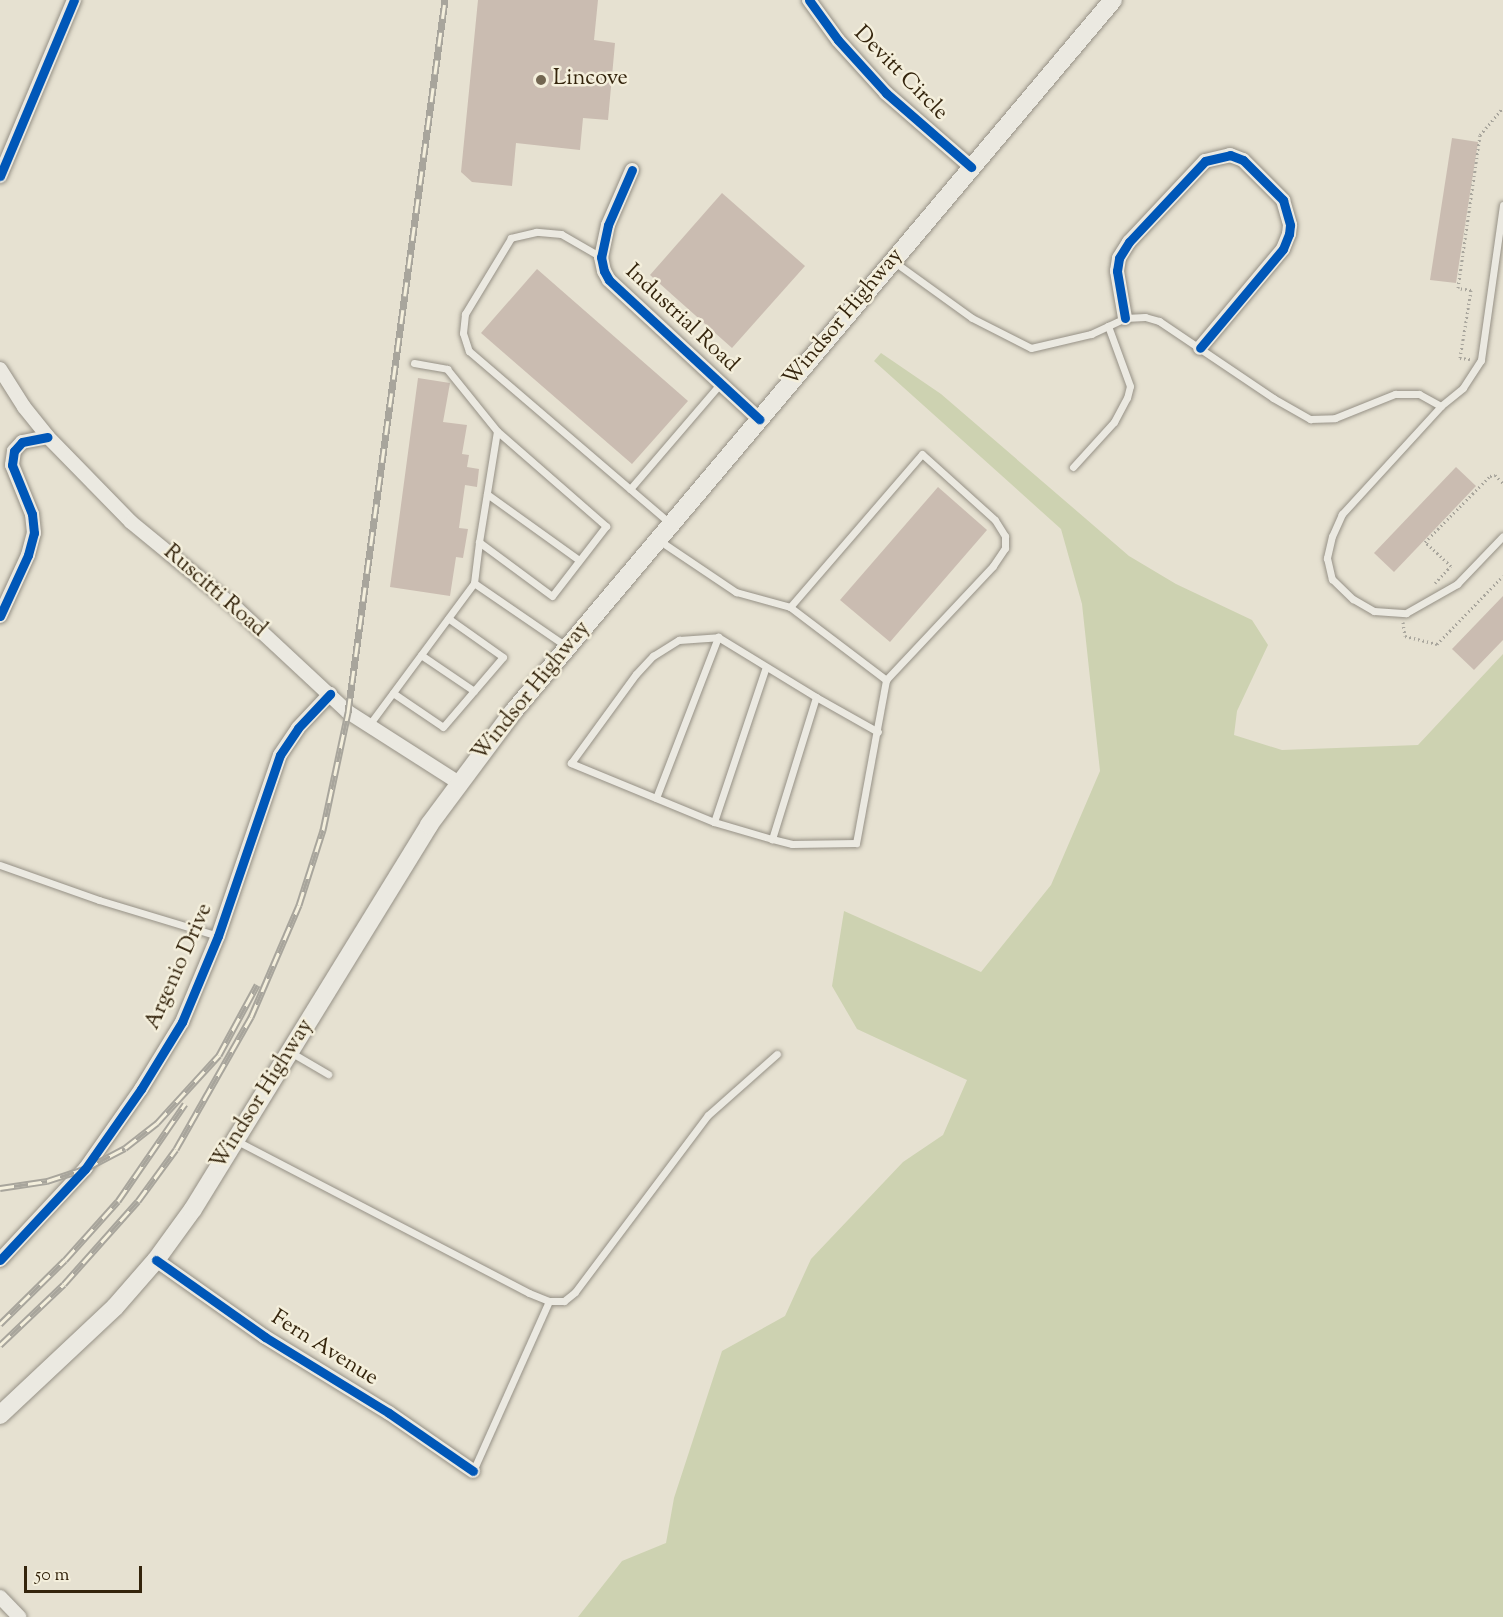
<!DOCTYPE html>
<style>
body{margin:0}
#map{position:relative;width:1503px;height:1617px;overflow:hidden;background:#e6e1d1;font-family:"Sorts Mill Goudy",serif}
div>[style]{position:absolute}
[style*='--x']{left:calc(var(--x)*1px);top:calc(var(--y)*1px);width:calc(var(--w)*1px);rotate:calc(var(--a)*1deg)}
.green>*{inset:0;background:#cdd2b1}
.building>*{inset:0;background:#cabcb1}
.path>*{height:3px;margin-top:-1.5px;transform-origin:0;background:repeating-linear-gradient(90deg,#a8a59c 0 1.5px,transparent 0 4.5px)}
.roads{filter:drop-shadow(0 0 2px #969186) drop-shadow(0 0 2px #969186)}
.lane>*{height:7px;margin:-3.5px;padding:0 3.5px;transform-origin:3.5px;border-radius:3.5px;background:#ebe9e1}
.street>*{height:14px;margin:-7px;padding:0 7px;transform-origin:7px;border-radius:7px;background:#ebe9e1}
.secondary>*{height:18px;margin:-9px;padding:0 9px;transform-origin:9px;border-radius:9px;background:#ebe9e1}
.rail>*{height:7px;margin-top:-3.5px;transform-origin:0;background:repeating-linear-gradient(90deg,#f4efdc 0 14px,#a8a59c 0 28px);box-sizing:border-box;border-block:2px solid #a8a59c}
.cycleway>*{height:9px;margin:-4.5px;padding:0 4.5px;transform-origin:4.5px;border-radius:4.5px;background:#0057b8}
.dots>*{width:16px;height:16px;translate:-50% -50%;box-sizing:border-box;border:3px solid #f4efdc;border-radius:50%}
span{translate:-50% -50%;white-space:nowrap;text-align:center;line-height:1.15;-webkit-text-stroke:5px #f4efdc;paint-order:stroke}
.street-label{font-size:22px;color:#34240c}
.poi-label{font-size:22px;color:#34240c}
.left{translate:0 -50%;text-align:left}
.scale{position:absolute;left:24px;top:1566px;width:118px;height:27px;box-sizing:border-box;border:3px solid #34240c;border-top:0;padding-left:8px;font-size:18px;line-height:21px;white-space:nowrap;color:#34240c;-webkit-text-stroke:4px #f4efdc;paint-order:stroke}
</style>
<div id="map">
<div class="green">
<div style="clip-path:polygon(881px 353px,941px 394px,1129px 556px,1176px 584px,1252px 620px,1268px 645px,1237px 711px,1234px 735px,1282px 750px,1418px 745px,1503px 654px,1503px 1617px,578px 1617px,622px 1561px,666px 1543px,674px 1498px,722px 1351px,785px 1316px,811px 1259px,903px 1162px,943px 1135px,967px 1080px,857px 1029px,832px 986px,844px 911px,981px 972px,1051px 885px,1100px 771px,1082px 604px,1061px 529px,874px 361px)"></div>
</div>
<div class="building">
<div style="clip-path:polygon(478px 0,598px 0,594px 40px,615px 43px,608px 120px,583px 118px,580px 150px,516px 143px,512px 186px,472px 182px,461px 172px)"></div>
<div style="clip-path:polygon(1452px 138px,1478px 142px,1456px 283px,1430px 280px)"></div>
<div style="clip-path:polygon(722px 193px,805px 266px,732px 348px,650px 275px)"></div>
<div style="clip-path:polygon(537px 269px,688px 401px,632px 464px,481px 333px)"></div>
<div style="clip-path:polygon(418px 378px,450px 383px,443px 422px,467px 425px,462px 454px,469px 455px,467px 467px,479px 469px,477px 487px,465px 485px,459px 528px,468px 529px,463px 558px,456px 557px,450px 596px,390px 587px)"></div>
<div style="clip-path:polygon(1456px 467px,1476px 486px,1394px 572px,1374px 553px)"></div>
<div style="clip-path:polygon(938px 487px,987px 530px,890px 642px,840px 600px)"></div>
<div style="clip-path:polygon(1503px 596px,1503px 640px,1474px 670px,1452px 649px)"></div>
</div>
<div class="path">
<div style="--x:1470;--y:359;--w:10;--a:-174"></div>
<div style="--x:1460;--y:358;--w:69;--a:-80.8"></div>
<div style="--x:1471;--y:290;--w:13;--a:-171"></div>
<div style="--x:1458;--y:288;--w:155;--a:-81.8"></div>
<div style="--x:1480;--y:135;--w:35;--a:-50"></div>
<div style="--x:1435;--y:583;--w:23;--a:-47"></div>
<div style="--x:1451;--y:566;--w:35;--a:-137"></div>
<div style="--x:1425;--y:542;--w:93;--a:-45.4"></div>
<div style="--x:1490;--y:476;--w:5;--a:-11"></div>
<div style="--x:1495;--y:475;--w:11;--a:45"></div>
<div style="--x:1403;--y:622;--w:14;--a:82"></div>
<div style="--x:1405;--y:636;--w:33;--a:14"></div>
<div style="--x:1437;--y:644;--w:95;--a:-45.9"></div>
</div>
<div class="roads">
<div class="lane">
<div style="--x:1503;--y:205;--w:157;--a:98.1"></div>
<div style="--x:1481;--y:360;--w:33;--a:123"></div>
<div style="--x:1463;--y:388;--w:28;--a:141"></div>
<div style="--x:1441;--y:406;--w:147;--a:132.5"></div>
<div style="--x:1342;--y:514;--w:24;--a:114"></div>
<div style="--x:1332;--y:536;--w:23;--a:103"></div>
<div style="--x:1327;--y:558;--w:22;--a:77"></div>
<div style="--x:1332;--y:579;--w:29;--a:44"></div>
<div style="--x:1353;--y:599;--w:24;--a:30"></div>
<div style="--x:1374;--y:611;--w:32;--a:4"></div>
<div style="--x:1406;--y:613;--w:59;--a:-29.6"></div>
<div style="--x:1457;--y:584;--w:66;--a:-46.2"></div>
<div style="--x:601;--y:257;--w:46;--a:-150.1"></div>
<div style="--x:561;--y:234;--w:25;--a:-175"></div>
<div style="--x:536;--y:232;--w:26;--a:167"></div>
<div style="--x:511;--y:238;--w:89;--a:121.2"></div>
<div style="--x:465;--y:314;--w:19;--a:96"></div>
<div style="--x:463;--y:333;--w:19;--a:72"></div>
<div style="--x:469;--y:351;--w:266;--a:40.6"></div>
<div style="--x:893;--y:261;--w:97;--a:35.8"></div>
<div style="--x:972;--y:318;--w:66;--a:27"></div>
<div style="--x:1031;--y:348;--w:62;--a:-13.1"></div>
<div style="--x:1091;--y:334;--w:38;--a:-25"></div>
<div style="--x:1125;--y:318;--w:20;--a:-3"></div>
<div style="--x:1145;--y:317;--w:15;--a:16"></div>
<div style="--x:1159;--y:321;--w:138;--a:34"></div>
<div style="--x:1273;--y:398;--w:43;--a:29.6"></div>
<div style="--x:1310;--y:419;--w:25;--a:-2"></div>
<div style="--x:1335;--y:418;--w:65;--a:-21.8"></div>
<div style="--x:1395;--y:394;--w:24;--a:0"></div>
<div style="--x:1419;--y:394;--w:25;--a:29"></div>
<div style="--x:414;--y:363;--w:34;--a:10"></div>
<div style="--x:447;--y:369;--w:80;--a:51.1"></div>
<div style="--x:1073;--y:467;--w:61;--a:-47.7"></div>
<div style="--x:1114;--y:422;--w:27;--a:-62"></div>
<div style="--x:1127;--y:398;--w:12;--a:-76"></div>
<div style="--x:1130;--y:386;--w:64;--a:-110.1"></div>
<div style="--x:630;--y:489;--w:140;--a:-49.4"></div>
<div style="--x:487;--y:494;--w:113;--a:35.7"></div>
<div style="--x:660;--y:541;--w:92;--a:33.9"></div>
<div style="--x:736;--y:592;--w:56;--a:15.5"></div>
<div style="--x:790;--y:607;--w:121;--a:37.2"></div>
<div style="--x:886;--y:680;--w:166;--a:100.4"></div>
<div style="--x:856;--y:843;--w:64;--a:179.1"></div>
<div style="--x:792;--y:844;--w:21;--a:-166"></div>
<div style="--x:772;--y:839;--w:60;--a:-163.7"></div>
<div style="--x:714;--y:822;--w:155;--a:-157.6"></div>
<div style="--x:571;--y:763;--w:110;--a:-53.9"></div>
<div style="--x:636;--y:674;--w:25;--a:-47"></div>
<div style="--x:653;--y:656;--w:31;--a:-32"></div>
<div style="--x:679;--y:640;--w:39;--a:-4"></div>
<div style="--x:718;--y:637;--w:115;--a:31.5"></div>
<div style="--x:816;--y:697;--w:149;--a:107.2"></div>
<div style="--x:474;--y:583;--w:41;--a:-83"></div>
<div style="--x:479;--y:542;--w:112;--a:-80.8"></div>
<div style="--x:497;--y:431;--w:145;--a:41.1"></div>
<div style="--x:606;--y:526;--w:88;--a:127.6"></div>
<div style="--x:552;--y:596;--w:91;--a:-143.5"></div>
<div style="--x:790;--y:607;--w:202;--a:-49.2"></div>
<div style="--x:922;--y:454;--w:98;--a:42.1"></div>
<div style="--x:995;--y:520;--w:19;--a:58"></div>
<div style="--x:1005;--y:536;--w:12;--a:90"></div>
<div style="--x:1005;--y:548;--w:22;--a:124"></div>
<div style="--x:993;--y:566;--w:156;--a:133.2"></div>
<div style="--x:421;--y:655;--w:64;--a:34.2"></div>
<div style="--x:393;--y:693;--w:60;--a:34.2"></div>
<div style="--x:443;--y:727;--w:92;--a:-49.4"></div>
<div style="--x:503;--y:657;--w:67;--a:-144.7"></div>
<div style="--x:816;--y:697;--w:71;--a:29.4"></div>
<div style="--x:369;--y:725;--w:177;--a:-53.5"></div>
<div style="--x:474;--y:583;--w:112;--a:34.4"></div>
<div style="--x:656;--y:798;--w:173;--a:-68.9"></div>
<div style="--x:714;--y:822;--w:163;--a:-71.5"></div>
<div style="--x:0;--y:865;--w:105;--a:19.5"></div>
<div style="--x:99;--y:900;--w:124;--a:16.8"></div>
<div style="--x:292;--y:1053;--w:42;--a:30.3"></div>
<div style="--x:237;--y:1141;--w:329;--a:27.5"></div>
<div style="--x:529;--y:1293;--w:22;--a:22"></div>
<div style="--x:549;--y:1301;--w:15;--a:0"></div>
<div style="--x:564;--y:1301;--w:14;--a:-39"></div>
<div style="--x:575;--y:1292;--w:221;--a:-53.1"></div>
<div style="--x:708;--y:1115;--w:92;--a:-41.5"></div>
<div style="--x:473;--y:1471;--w:186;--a:-65.9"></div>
</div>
<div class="street">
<div style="--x:809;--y:0;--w:49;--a:54.1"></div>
<div style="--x:838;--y:40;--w:72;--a:47.8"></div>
<div style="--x:886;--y:93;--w:113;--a:41"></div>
<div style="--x:632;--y:170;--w:60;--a:113.6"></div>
<div style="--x:608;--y:225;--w:33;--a:102"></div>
<div style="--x:601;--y:257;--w:14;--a:78"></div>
<div style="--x:604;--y:271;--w:10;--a:61"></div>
<div style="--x:609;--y:280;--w:205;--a:42.8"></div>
<div style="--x:0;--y:176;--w:191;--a:-67.2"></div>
<div style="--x:1125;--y:318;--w:48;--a:-99.7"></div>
<div style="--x:1117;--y:271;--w:13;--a:-81"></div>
<div style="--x:1119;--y:258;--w:19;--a:-58"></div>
<div style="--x:1129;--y:242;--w:111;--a:-46.8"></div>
<div style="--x:1205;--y:161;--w:26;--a:-13"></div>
<div style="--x:1230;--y:155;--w:14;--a:21"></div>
<div style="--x:1243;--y:160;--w:57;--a:45"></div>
<div style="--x:1283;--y:200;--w:26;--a:74"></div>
<div style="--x:1290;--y:225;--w:9;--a:96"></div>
<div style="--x:1289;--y:234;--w:16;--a:112"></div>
<div style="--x:1283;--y:249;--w:129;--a:130"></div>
<div style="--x:0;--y:369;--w:45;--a:57.7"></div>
<div style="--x:24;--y:407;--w:38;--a:51"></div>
<div style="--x:48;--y:437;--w:119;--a:45.7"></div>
<div style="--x:131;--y:522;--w:137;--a:39.4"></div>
<div style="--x:237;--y:609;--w:151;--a:42.9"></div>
<div style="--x:348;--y:712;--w:132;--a:32.6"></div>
<div style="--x:0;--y:616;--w:67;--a:-65.3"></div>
<div style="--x:28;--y:555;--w:23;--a:-75"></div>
<div style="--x:34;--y:533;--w:19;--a:-96"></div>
<div style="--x:32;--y:514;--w:53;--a:-112.2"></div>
<div style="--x:12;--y:465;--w:14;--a:-82"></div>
<div style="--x:14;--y:451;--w:12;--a:-48"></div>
<div style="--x:22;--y:442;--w:26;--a:-11"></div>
<div style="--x:0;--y:1260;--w:125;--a:-47"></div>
<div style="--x:85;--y:1169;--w:98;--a:-55"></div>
<div style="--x:141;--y:1089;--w:79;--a:-58.5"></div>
<div style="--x:182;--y:1022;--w:93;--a:-67.3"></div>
<div style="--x:218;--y:936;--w:191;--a:-71.1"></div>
<div style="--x:280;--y:755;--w:32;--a:-56"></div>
<div style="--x:298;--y:728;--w:47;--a:-46.7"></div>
<div style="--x:156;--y:1260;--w:133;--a:35.2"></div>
<div style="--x:265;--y:1337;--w:145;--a:31.5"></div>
<div style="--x:389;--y:1413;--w:102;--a:34.6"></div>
<div style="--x:0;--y:1597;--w:28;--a:46"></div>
</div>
<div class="secondary">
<div style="--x:0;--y:1415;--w:158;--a:-43.2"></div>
<div style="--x:115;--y:1307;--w:62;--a:-48.9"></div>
<div style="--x:156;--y:1260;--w:63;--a:-54"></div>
<div style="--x:193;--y:1209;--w:451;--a:-58.4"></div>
<div style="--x:429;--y:825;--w:141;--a:-53.4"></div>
<div style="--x:513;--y:712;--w:931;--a:-49.88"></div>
</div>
</div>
<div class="rail">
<div style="--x:0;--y:1188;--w:48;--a:-8.5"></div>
<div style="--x:47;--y:1181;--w:40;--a:-18"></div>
<div style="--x:85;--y:1169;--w:45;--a:-27.7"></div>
<div style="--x:125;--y:1148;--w:41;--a:-38"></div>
<div style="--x:157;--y:1123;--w:92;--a:-47.6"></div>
<div style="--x:219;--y:1055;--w:80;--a:-61.5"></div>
<div style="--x:0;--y:1324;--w:91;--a:-44.6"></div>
<div style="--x:65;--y:1260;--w:79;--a:-48.1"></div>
<div style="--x:118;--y:1201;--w:118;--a:-55.4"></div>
<div style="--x:0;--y:1345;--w:88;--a:-43.6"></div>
<div style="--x:64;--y:1284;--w:111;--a:-48.3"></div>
<div style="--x:138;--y:1201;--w:64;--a:-53.8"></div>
<div style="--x:176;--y:1149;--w:152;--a:-60.4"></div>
<div style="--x:251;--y:1017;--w:122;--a:-66.8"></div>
<div style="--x:299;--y:905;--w:79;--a:-72.3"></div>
<div style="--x:323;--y:830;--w:121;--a:-78"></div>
<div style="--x:348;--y:712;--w:719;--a:-82.24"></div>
</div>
<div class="cycleway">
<div style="--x:809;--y:0;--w:49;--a:54.1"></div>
<div style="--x:838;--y:40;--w:72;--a:47.8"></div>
<div style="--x:886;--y:93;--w:113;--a:41"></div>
<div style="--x:632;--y:170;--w:60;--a:113.6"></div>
<div style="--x:608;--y:225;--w:33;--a:102"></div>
<div style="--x:601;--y:257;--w:14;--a:78"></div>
<div style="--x:604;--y:271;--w:10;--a:61"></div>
<div style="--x:609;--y:280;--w:205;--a:42.8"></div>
<div style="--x:0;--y:176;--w:191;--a:-67.2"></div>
<div style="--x:1125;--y:318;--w:48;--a:-99.7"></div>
<div style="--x:1117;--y:271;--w:13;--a:-81"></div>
<div style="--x:1119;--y:258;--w:19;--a:-58"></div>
<div style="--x:1129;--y:242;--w:111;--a:-46.8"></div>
<div style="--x:1205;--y:161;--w:26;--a:-13"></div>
<div style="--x:1230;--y:155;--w:14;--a:21"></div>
<div style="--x:1243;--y:160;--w:57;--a:45"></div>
<div style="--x:1283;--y:200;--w:26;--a:74"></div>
<div style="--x:1290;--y:225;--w:9;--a:96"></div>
<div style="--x:1289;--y:234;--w:16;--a:112"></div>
<div style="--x:1283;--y:249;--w:129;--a:130"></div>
<div style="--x:0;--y:616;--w:67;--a:-65.3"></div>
<div style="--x:28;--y:555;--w:23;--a:-75"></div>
<div style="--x:34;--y:533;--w:19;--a:-96"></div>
<div style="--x:32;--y:514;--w:53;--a:-112.2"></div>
<div style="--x:12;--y:465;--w:14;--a:-82"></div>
<div style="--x:14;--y:451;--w:12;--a:-48"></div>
<div style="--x:22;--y:442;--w:26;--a:-11"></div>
<div style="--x:0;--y:1260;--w:125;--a:-47"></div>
<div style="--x:85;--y:1169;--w:98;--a:-55"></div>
<div style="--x:141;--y:1089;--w:79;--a:-58.5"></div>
<div style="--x:182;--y:1022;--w:93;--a:-67.3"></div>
<div style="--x:218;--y:936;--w:191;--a:-71.1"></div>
<div style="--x:280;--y:755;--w:32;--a:-56"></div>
<div style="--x:298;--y:728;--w:47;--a:-46.7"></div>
<div style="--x:156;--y:1260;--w:133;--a:35.2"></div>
<div style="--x:265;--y:1337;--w:145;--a:31.5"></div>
<div style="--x:389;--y:1413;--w:102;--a:34.6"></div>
</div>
<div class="dots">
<div style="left:541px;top:80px;background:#726651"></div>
</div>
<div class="street-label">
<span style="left:900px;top:74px;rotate:45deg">Devitt Circle</span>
<span style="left:844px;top:318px;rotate:-50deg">Windsor Highway</span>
<span style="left:681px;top:319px;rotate:43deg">Industrial Road</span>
<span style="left:214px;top:592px;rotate:41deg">Ruscitti Road</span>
<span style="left:532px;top:692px;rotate:-51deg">Windsor Highway</span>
<span style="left:180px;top:967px;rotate:-66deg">Argenio Drive</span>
<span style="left:263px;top:1095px;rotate:-58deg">Windsor Highway</span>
<span style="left:324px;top:1349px;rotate:32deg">Fern Avenue</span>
</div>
<div class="poi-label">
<span class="left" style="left:553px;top:80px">Lincove</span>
</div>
<div class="scale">50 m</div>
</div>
